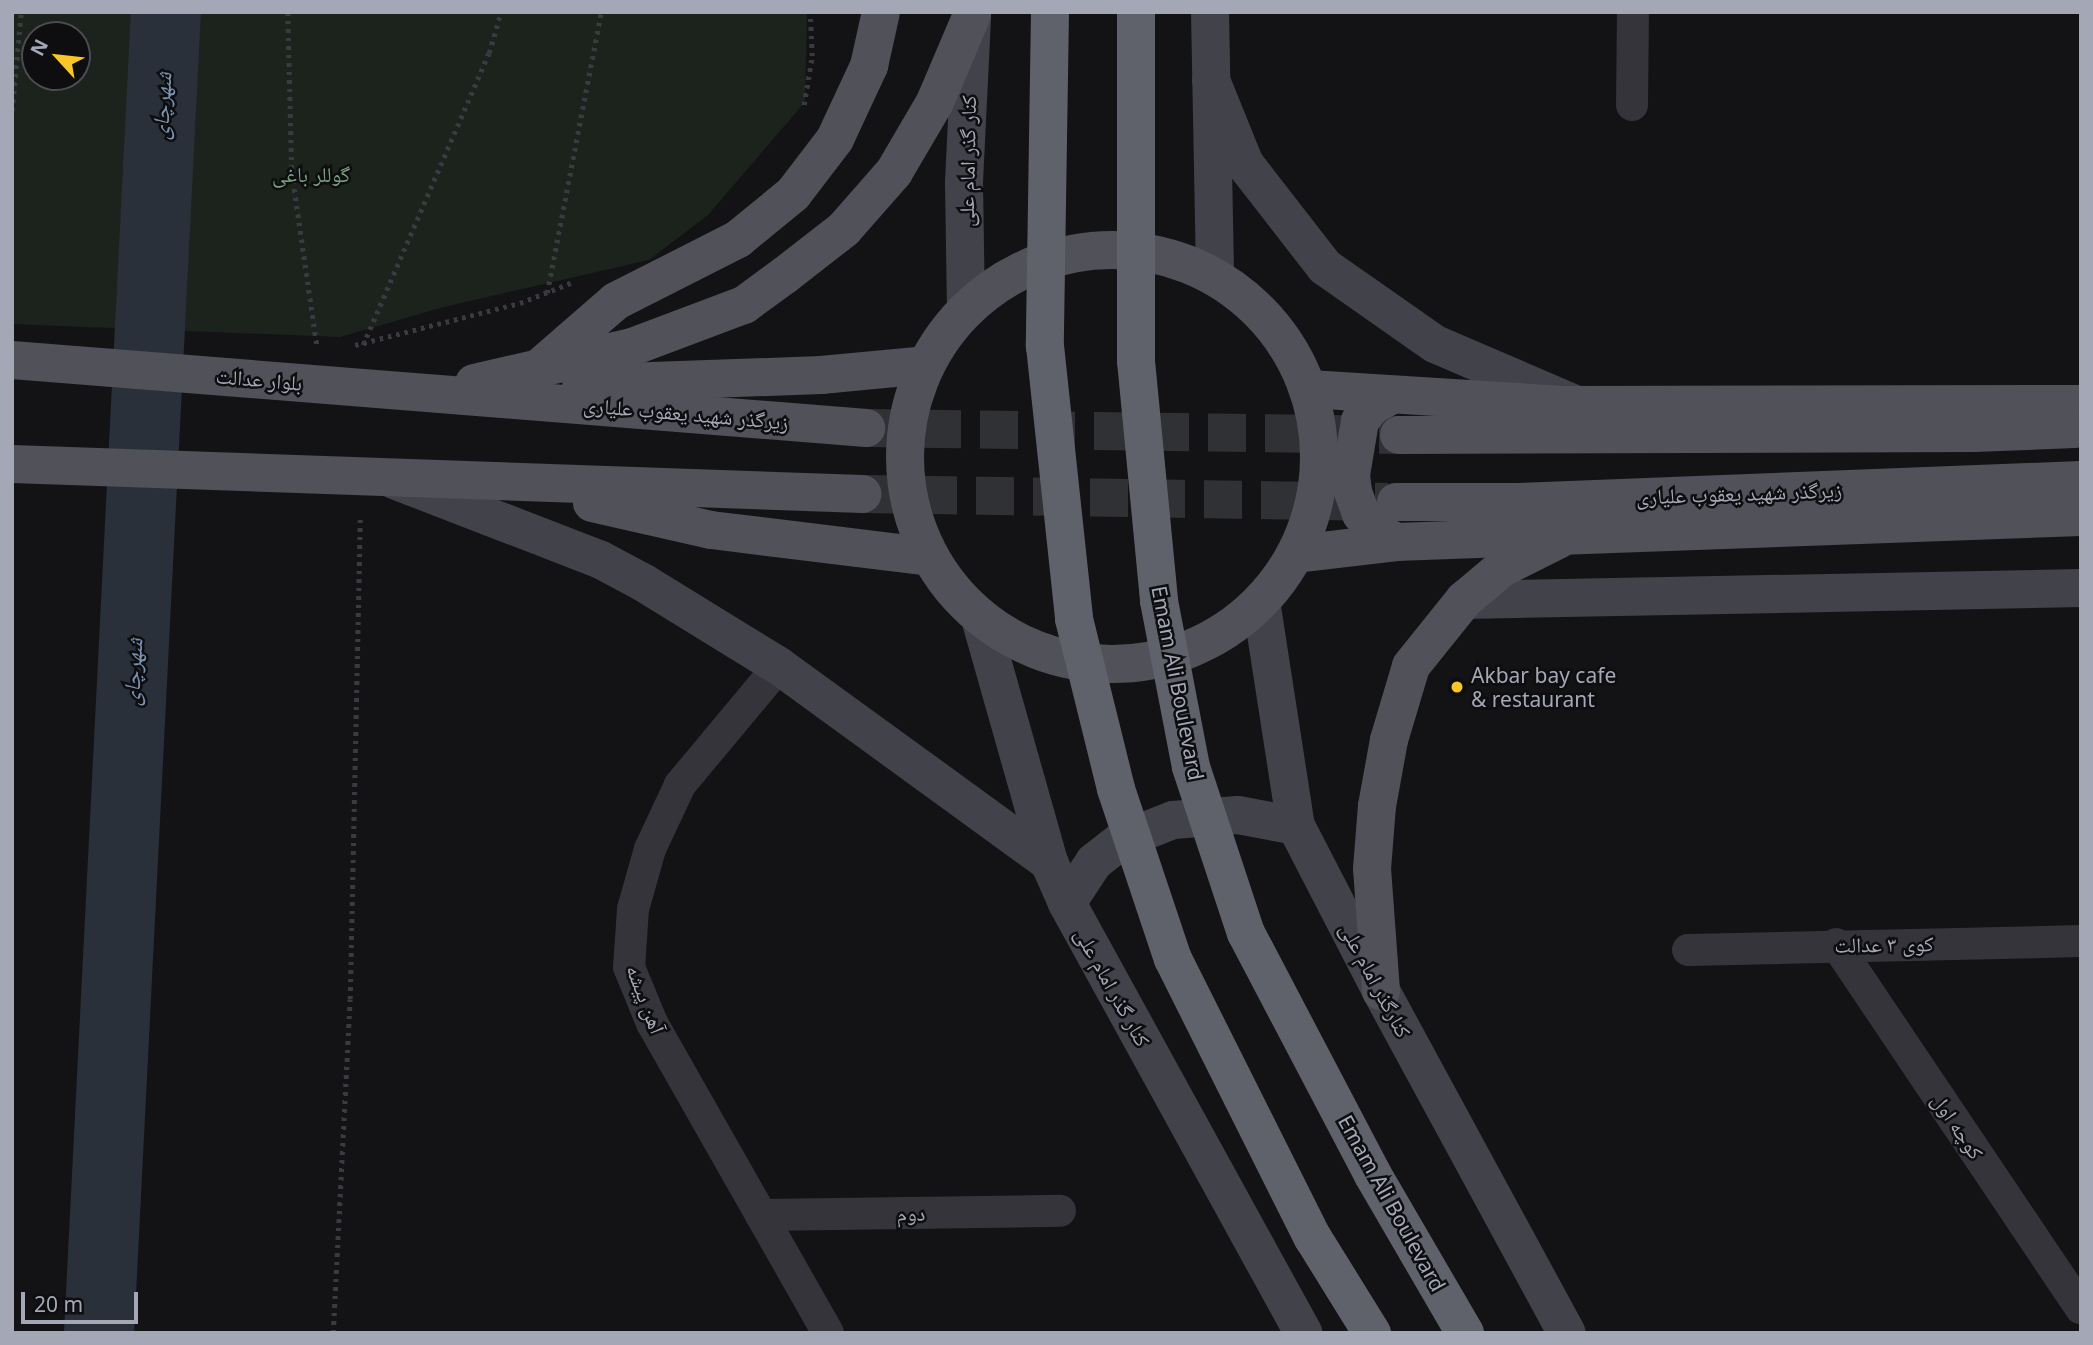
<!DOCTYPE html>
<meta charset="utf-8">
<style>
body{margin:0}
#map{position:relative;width:2093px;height:1345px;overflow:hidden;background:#131315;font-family:"Noto Sans","Noto Naskh Arabic",sans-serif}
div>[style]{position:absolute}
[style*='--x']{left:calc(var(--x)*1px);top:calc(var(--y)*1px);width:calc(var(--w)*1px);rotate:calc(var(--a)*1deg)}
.green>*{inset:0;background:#1b231c}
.river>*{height:70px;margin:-35px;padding:0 35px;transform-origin:35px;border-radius:35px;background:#293039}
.primary-tunnel>*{height:38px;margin-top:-19px;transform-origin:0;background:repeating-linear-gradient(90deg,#303135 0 38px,transparent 0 57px)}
.path>*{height:4.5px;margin-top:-2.25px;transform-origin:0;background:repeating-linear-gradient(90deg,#3a3b41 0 3.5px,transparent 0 8.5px)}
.street>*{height:32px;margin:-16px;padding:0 16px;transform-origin:16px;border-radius:16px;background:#34343a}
.secondary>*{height:38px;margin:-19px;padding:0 19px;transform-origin:19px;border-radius:19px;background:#42434a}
.primary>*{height:38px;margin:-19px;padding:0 19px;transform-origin:19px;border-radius:19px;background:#505159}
.primary>.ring{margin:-19px;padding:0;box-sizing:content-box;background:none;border:38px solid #505159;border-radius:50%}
.highway>*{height:38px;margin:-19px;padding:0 19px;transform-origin:19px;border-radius:19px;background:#60626b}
.dots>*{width:19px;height:19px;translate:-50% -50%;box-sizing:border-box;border:4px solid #0e0e10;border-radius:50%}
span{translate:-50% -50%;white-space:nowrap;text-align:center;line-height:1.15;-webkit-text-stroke:5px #0e0e10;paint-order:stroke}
.street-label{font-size:21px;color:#a4a8b6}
.park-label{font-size:21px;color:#7aa280}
.poi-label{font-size:21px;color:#a4a8b6}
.left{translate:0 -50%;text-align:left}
.water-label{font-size:23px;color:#7993b3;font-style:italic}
.frame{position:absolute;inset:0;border:14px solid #a4a8b6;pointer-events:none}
.north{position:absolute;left:21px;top:21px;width:70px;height:70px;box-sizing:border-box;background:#0e0e10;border:2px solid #4a4c52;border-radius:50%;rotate:297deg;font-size:19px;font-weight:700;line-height:28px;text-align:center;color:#a4a8b6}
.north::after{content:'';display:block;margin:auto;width:24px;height:32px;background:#f9c527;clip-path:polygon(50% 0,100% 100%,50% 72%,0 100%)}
.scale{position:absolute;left:21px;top:1292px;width:117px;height:32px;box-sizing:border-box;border:4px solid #a4a8b6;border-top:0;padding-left:9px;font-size:21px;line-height:24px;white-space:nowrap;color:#a4a8b6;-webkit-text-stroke:5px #0e0e10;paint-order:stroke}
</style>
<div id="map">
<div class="green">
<div style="clip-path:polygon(evenodd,12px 12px,807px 12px,805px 102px,708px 215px,649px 260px,444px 307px,340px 337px,12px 324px,12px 12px,35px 35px,77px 35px,77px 77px,35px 77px,35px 35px)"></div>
</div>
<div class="river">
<div style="--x:99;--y:1333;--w:1323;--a:-87.1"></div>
</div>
<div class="primary-tunnel">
<div style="--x:866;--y:428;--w:533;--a:0.75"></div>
<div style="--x:862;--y:494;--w:526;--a:0.87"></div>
</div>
<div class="path">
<div style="--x:288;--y:12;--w:160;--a:88.6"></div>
<div style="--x:292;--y:172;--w:176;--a:81.8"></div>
<div style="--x:804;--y:105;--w:50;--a:-80.7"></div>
<div style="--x:812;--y:56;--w:44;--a:-92.6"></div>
<div style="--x:12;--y:111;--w:99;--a:-84.8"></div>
<div style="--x:547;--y:293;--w:286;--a:-79.1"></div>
<div style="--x:355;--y:345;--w:170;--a:-14.3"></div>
<div style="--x:520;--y:303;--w:59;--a:-21.8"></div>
<div style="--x:363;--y:345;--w:318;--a:-66.7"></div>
<div style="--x:489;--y:53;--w:43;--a:-73.7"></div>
<div style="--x:333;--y:1333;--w:334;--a:-87.1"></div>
<div style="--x:350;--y:999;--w:484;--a:-88.8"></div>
</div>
<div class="street">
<div style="--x:1632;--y:105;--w:93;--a:-89.4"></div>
<div style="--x:779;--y:666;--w:155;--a:129.8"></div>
<div style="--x:680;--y:785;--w:71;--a:115.1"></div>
<div style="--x:650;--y:849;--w:62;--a:105.8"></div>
<div style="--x:633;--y:909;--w:58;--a:93.9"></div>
<div style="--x:629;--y:967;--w:61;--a:67.7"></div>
<div style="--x:652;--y:1023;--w:356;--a:60.4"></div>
<div style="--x:1836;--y:944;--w:439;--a:56.1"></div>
<div style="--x:1688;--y:950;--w:393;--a:-1.3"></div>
<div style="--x:761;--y:1215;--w:299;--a:-0.8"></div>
</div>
<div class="secondary">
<div style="--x:1210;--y:12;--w:263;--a:88.9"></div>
<div style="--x:1211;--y:80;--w:91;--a:68"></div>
<div style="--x:1245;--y:164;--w:130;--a:52.2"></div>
<div style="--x:1325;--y:267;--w:134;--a:35"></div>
<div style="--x:1435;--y:344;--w:152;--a:23.2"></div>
<div style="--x:966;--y:310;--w:128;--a:-90.9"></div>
<div style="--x:964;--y:182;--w:164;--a:-87.2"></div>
<div style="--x:394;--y:480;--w:222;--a:21.1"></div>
<div style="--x:601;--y:560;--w:49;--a:28.1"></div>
<div style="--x:644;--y:583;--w:158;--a:31.6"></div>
<div style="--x:779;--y:666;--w:334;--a:36"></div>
<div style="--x:1464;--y:600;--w:617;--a:-1.11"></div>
<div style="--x:1261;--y:601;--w:228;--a:81.2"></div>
<div style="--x:1296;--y:826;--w:186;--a:62.7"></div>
<div style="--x:1381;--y:991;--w:389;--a:61.5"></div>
<div style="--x:980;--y:618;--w:254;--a:74.2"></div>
<div style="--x:1049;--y:862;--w:45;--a:66.3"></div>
<div style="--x:1067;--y:903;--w:491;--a:61.2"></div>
<div style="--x:1067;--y:903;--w:49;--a:-56.6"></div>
<div style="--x:1094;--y:862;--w:36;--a:-38"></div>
<div style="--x:1122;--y:840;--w:55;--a:-21.4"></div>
<div style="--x:1173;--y:820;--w:65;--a:-4.4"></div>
<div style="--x:1238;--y:815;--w:59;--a:10.7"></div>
</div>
<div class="primary">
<div class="ring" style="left:905px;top:250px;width:376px;height:376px"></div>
<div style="--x:12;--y:360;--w:857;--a:4.55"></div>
<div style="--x:541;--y:366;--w:99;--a:-40.9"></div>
<div style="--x:616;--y:301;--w:137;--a:-26.9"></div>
<div style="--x:738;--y:239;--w:71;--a:-39.3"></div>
<div style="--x:793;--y:194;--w:69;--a:-52.6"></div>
<div style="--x:835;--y:139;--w:81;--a:-65"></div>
<div style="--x:869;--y:66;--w:55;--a:-77.5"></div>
<div style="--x:474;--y:383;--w:162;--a:-12.8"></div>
<div style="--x:632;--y:347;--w:120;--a:-20.6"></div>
<div style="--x:744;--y:305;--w:51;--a:-36.2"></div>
<div style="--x:785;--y:275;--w:75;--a:-37.9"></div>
<div style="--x:844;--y:229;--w:76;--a:-48.7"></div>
<div style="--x:894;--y:172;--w:81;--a:-59.6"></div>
<div style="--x:935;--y:102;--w:95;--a:-67"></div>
<div style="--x:581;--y:387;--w:42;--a:-6.8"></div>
<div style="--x:623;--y:382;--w:198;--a:-2"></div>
<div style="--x:821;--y:375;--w:105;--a:-5.4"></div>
<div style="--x:1309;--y:389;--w:257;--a:3.6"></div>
<div style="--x:1566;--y:405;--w:515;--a:-0.11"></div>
<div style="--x:1392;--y:395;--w:23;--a:151"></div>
<div style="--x:1372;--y:406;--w:19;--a:129"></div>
<div style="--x:1360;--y:421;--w:55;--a:99.5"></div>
<div style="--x:1351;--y:475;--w:17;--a:83"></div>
<div style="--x:1353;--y:492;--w:23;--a:70"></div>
<div style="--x:1361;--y:514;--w:21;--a:49"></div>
<div style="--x:1375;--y:530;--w:24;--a:30"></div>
<div style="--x:1399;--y:435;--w:574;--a:-0.2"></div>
<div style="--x:1973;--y:433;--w:102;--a:-2.2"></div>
<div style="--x:12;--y:464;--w:851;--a:2.02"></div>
<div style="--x:1396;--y:502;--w:121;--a:0"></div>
<div style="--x:1517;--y:502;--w:564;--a:-2.23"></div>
<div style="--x:592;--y:503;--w:122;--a:12.8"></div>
<div style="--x:711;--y:530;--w:221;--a:7"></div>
<div style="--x:1296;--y:554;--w:101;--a:-6.8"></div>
<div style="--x:1396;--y:542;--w:685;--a:-2.09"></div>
<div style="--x:1381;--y:991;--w:122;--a:-94.2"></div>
<div style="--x:1372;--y:869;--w:63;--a:-85.5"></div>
<div style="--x:1377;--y:806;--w:67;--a:-79.7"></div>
<div style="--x:1389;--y:740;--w:77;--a:-73.4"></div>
<div style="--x:1411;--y:666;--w:85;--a:-51.2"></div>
<div style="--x:1464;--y:600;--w:50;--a:-40.1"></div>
<div style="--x:1502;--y:568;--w:63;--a:-26.6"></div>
</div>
<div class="highway">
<div style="--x:1050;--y:12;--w:334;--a:90.9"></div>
<div style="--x:1045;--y:346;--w:275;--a:83.9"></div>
<div style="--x:1074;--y:619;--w:175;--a:76.1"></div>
<div style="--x:1116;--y:789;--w:179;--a:71.5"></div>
<div style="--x:1173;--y:959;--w:312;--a:63.4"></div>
<div style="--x:1313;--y:1238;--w:112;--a:58.2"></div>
<div style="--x:1136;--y:12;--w:349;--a:90"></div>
<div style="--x:1136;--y:361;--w:241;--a:84.5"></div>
<div style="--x:1159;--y:601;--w:169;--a:79.1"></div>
<div style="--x:1191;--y:767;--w:175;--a:71.7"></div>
<div style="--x:1246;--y:933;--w:273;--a:62.3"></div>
<div style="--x:1373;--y:1175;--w:183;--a:59.8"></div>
</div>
<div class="dots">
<div style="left:1457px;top:687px;background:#f9c527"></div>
</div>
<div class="street-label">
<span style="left:967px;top:161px;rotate:-89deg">کنار گذر امام علی</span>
<span style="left:259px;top:379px;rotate:5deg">بلوار عدالت</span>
<span style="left:686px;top:413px;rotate:5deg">زیرگذر شهید یعقوب علیاری</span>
<span style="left:1739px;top:493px;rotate:-2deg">زیرگذر شهید یعقوب علیاری</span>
<span style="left:1178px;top:683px;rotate:79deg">Emam Ali Boulevard</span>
<span style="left:1884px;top:944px;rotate:-1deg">کوی ۳ عدالت</span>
<span style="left:1376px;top:980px;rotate:62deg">کنارگذر امام علی</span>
<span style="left:1113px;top:987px;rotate:61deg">کنار گذر امام علی</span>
<span style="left:646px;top:999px;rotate:69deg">آهن پیشه</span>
<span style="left:1958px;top:1126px;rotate:56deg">کوچه اول</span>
<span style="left:1392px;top:1203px;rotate:61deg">Emam Ali Boulevard</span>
<span style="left:911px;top:1213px;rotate:-1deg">دوم</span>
</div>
<div class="park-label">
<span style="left:311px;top:174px">گوللر باغی</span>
</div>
<div class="poi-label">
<span class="left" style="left:1471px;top:687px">Akbar bay cafe<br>&amp; restaurant</span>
</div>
<div class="water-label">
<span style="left:161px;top:106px;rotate:-87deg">شهرچای</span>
<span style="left:132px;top:672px;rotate:-87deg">شهرچای</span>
</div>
<div class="frame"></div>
<div class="north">N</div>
<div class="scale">20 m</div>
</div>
